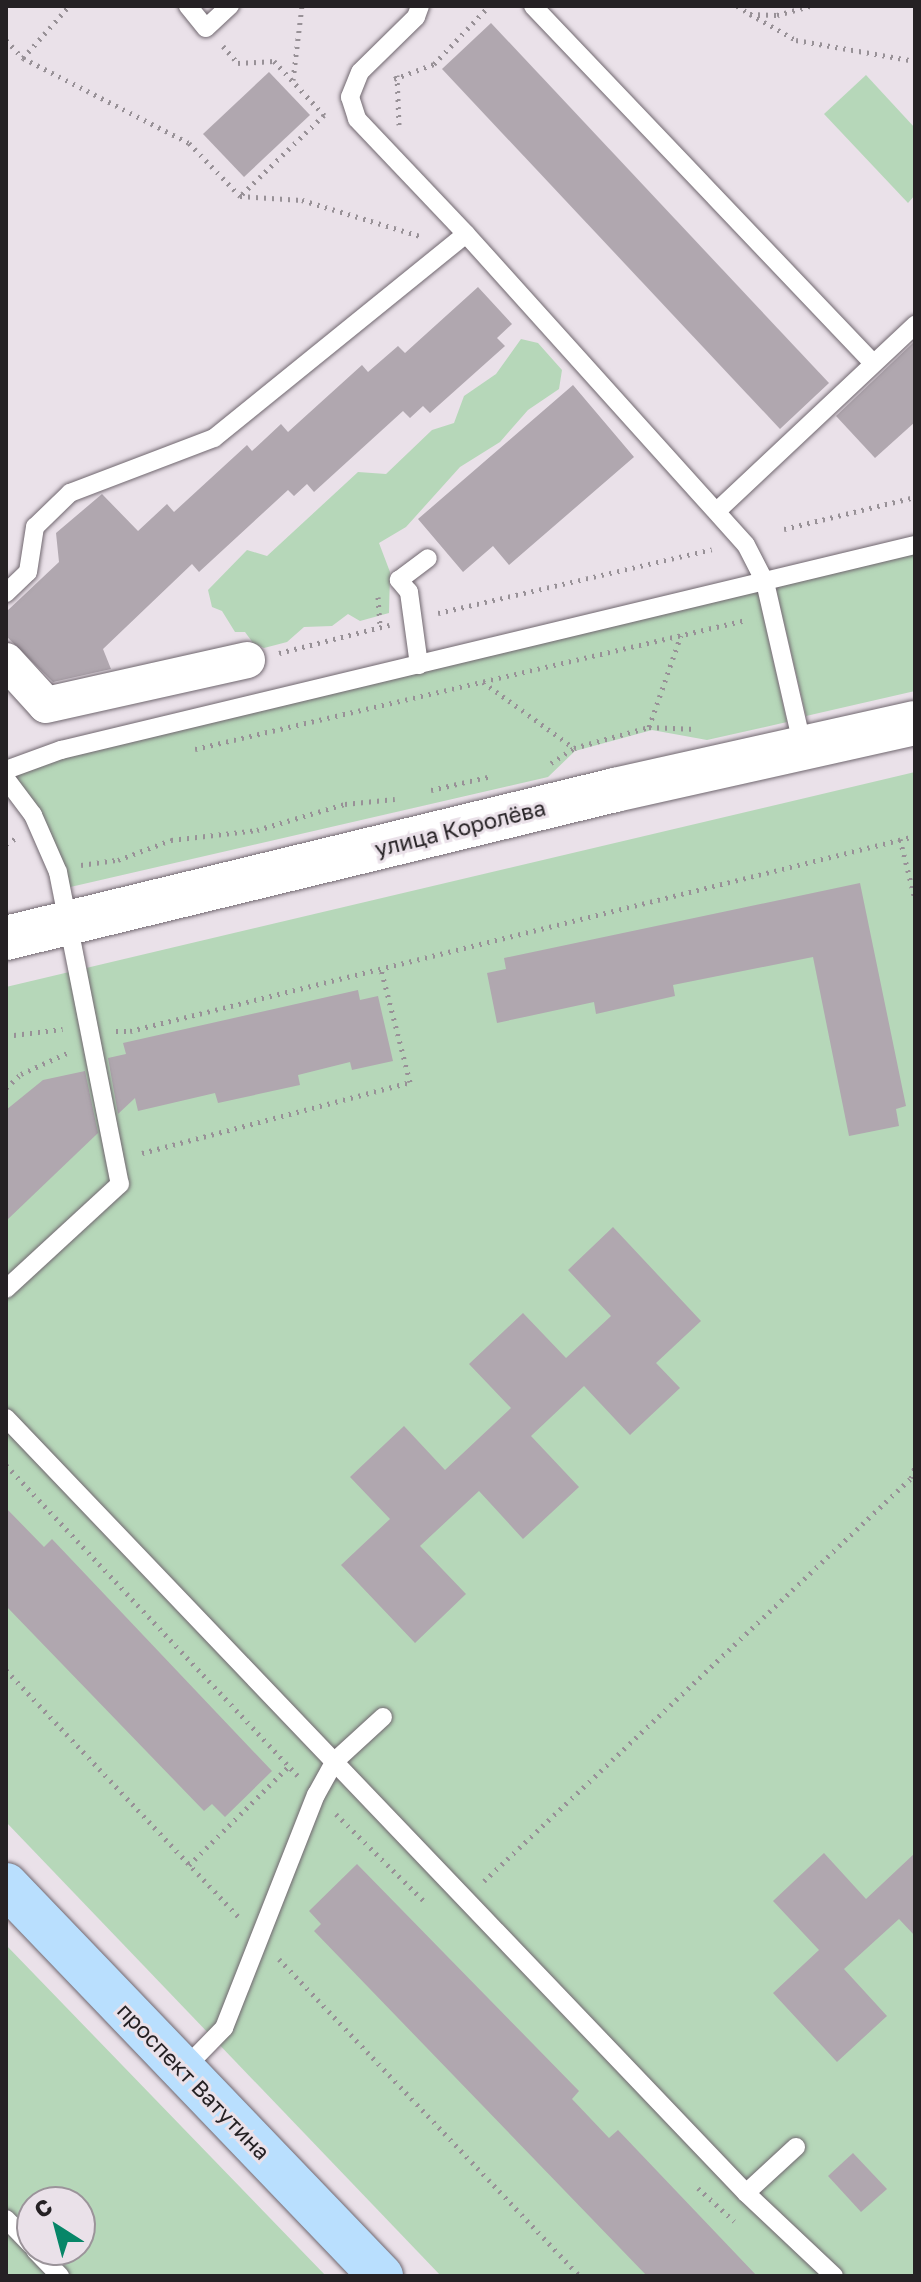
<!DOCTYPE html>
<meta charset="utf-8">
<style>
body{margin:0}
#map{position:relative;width:921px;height:2282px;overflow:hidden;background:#eae1e9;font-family:"Golos Text",sans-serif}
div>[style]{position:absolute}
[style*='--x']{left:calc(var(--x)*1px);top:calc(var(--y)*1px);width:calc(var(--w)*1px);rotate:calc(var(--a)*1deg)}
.green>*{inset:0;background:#b6d7b9}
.building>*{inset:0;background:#b0a7af}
.path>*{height:5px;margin-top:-2.5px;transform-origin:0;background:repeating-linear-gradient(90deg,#989197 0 2px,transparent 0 8px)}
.roads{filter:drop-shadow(0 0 2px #70676f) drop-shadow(0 0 2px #70676f)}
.lane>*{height:18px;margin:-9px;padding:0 9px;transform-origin:9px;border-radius:9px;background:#fff}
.street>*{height:36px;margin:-18px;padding:0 18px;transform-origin:18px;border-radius:18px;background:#fff}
.secondary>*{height:44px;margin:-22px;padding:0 22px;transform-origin:22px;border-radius:22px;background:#fff}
.primary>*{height:44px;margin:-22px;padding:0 22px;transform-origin:22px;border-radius:22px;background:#b9dffe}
span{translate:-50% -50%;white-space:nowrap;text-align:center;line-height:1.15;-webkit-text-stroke:6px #eae1e9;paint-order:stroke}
.street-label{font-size:22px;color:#252124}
.frame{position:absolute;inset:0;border:8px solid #252124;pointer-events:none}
.north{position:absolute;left:16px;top:2186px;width:80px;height:80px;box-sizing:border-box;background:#eae1e9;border:2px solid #9b949a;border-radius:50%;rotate:324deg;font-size:22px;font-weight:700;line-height:32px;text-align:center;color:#252124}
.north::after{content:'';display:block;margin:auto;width:28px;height:36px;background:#078668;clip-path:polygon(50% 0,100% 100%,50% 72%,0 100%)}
</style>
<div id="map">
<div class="green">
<div style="clip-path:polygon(866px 75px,915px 128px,915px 195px,908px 203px,824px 114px)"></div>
<div style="clip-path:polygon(521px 339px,538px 343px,562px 370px,559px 389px,528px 410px,500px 442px,460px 467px,406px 527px,379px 543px,390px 572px,389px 613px,360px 621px,348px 614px,332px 626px,304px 627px,287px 642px,264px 648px,253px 643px,245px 632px,235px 632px,222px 611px,212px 607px,208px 590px,247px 550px,267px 556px,358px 472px,386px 474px,432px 430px,454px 423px,464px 396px,496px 374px)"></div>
<div style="clip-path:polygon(915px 550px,915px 691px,806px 716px,775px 584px)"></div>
<div style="clip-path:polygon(757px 588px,787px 722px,707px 740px,652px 730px,575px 751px,548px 777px,66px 888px,6px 774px,62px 755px)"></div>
<div style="clip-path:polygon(915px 772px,915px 2276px,441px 2276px,6px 1822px,6px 987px)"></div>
<div style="clip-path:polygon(evenodd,6px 1945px,326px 2276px,6px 2276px,6px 1945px,32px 2202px,80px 2202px,80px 2250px,32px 2250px,32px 2202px)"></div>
</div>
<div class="building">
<div style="clip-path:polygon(491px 23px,829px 383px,780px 429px,442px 69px)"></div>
<div style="clip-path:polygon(269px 72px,310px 115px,244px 177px,203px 134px)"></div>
<div style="clip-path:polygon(478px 287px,512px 324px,497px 338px,505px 346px,430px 413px,423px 406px,410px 418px,403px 411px,314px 492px,307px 484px,294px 496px,288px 490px,199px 572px,192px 564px,103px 649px,111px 669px,53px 682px,6px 636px,6px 612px,59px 562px,56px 533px,102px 494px,138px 531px,167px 504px,174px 512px,247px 445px,252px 451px,281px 424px,288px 432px,362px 365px,368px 372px,398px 346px,405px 353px)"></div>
<div style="clip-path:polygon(915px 341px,915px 422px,875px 458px,836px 416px)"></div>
<div style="clip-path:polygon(573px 385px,634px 457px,509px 565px,493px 546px,463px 572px,418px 519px)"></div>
<div style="clip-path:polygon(860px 883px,906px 1106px,896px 1109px,899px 1126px,849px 1136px,813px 957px,673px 985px,675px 996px,596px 1014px,594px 1002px,497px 1023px,487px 973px,506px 969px,504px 958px)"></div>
<div style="clip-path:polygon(358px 990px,360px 1000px,378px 996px,393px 1061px,352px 1070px,350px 1062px,298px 1075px,300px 1085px,218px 1103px,215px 1093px,138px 1111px,135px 1098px,118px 1114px,108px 1058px,126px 1054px,123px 1043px)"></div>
<div style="clip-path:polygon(85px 1071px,98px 1133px,6px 1221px,6px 1110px,43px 1080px)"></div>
<div style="clip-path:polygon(613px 1227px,701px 1321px,656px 1363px,680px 1388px,630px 1435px,584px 1386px,531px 1436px,579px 1487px,523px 1539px,479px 1491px,420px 1546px,466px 1594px,415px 1643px,341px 1565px,390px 1519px,350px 1477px,404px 1426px,445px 1470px,511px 1408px,469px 1364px,523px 1313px,566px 1358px,611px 1316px,568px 1270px)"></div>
<div style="clip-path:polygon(6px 1508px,44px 1547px,52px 1539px,272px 1771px,225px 1817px,212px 1804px,204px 1811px,6px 1606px)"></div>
<div style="clip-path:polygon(824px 1853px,866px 1899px,915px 1853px,915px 1936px,899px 1919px,844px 1969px,887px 2016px,837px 2062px,773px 1993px,819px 1950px,773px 1901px)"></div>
<div style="clip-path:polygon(357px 1864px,579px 2091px,572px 2099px,609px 2138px,618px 2130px,757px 2276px,647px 2276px,314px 1931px,321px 1924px,309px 1911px)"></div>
<div style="clip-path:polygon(853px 2153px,887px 2189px,861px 2212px,828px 2176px)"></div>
</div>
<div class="path">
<div style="--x:737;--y:6;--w:15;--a:32"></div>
<div style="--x:750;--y:14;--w:27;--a:2"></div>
<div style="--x:777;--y:15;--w:35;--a:-15"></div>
<div style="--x:750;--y:14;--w:53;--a:29.5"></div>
<div style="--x:796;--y:40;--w:121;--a:10"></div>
<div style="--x:6;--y:40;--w:25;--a:47"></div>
<div style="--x:23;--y:58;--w:186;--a:27.1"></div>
<div style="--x:189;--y:143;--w:74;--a:46.1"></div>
<div style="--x:240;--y:196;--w:62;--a:3.7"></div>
<div style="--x:302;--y:200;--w:123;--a:17"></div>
<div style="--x:223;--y:46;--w:23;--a:49"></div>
<div style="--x:238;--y:63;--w:36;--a:-3"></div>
<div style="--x:274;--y:61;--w:74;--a:47.2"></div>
<div style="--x:324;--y:115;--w:117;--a:136"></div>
<div style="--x:23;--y:58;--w:69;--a:-48.5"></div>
<div style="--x:397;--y:75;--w:50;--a:87.7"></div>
<div style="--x:394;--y:79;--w:43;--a:-20.6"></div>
<div style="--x:434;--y:64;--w:80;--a:-46.5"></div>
<div style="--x:293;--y:80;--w:75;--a:-83.1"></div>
<div style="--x:784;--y:529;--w:135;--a:-13.7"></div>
<div style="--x:378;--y:597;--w:31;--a:86"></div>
<div style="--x:438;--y:613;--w:281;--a:-13.1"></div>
<div style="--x:279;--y:653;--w:114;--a:-14.3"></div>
<div style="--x:483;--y:682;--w:112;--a:36"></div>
<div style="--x:574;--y:748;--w:78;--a:-15.6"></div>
<div style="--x:649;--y:727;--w:47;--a:2.4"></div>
<div style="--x:649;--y:727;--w:97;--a:-70.8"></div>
<div style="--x:195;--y:749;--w:566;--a:-13.18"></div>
<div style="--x:551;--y:763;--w:27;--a:-33"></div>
<div style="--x:431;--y:790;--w:63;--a:-12.9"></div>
<div style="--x:900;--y:839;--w:62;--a:76"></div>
<div style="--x:6;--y:844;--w:12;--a:-31"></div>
<div style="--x:81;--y:865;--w:37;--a:-8"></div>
<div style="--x:118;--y:860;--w:57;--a:-20.7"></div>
<div style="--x:171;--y:840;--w:87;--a:-6.6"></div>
<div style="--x:257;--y:830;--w:92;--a:-16.5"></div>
<div style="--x:345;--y:804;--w:50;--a:-5.7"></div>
<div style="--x:116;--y:1031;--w:14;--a:0"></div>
<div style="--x:130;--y:1031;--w:809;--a:-13.95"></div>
<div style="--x:6;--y:1036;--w:57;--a:-7"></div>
<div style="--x:6;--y:1088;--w:21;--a:-43"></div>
<div style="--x:21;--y:1074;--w:51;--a:-24.5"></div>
<div style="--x:142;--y:1153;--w:277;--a:-14.8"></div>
<div style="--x:410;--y:1082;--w:117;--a:-104.4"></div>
<div style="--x:6;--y:1465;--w:427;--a:46.8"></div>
<div style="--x:6;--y:1670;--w:340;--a:46.7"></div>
<div style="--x:336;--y:1814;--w:127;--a:44.7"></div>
<div style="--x:189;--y:1865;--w:139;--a:-44.7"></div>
<div style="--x:484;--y:1881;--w:587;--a:-43.34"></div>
<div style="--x:911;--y:1478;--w:12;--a:-70"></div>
<div style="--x:279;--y:1959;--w:437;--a:46.5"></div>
<div style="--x:698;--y:2188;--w:49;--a:42.5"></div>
</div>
<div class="roads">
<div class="lane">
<div style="--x:188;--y:6;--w:28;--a:51"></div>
<div style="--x:206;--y:28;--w:33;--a:-43"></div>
<div style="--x:420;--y:6;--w:12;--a:110"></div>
<div style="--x:416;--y:17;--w:78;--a:135.5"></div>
<div style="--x:360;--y:72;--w:27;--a:112"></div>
<div style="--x:350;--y:97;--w:23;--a:72"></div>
<div style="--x:357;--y:119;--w:158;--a:46.5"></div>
<div style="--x:466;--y:234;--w:418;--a:48"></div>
<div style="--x:746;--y:545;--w:42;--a:62.8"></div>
<div style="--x:765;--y:582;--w:170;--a:77.1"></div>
<div style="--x:533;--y:6;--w:493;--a:46.4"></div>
<div style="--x:717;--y:511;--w:272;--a:-43.2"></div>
<div style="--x:6;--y:593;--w:30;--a:-44"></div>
<div style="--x:28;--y:572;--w:46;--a:-81.2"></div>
<div style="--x:35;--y:527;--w:49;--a:-44.2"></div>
<div style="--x:70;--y:493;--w:154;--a:-20.9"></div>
<div style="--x:214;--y:438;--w:324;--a:-39"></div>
<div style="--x:419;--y:665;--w:74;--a:-97.8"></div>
<div style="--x:409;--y:592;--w:16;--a:-130"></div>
<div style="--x:399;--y:580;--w:36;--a:-37"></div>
<div style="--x:6;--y:770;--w:59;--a:-20"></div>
<div style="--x:61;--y:750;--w:878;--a:-13.5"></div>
<div style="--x:6;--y:779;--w:45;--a:53.1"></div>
<div style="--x:33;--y:815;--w:62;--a:66.3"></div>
<div style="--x:58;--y:872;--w:318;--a:78.8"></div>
<div style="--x:120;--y:1184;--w:155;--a:137.4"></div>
<div style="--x:6;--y:1418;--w:1072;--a:46.32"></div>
<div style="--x:746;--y:2193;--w:121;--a:43.3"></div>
<div style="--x:183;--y:2070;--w:59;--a:-45.7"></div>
<div style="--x:224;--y:2028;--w:251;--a:-68.5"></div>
<div style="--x:316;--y:1795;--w:39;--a:-61"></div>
<div style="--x:335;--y:1761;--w:65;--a:-42.5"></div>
<div style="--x:746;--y:2193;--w:68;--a:-42.6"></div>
<div style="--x:6;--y:2219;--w:37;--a:46"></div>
<div style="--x:35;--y:2250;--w:36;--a:46"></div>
</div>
<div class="street">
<div style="--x:6;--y:661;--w:59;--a:47.7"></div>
<div style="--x:46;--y:705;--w:206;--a:-12.6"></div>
</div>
<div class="secondary">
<div style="--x:6;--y:938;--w:627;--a:-13.66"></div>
<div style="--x:615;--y:790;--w:307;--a:-12.6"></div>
</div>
<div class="primary">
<div style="--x:6;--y:1885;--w:542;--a:46.2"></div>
</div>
</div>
<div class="street-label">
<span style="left:460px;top:828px;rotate:-14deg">улица Королёва</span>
<span style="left:194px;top:2081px;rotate:46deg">проспект Ватутина</span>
</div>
<div class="frame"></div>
<div class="north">С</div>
</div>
